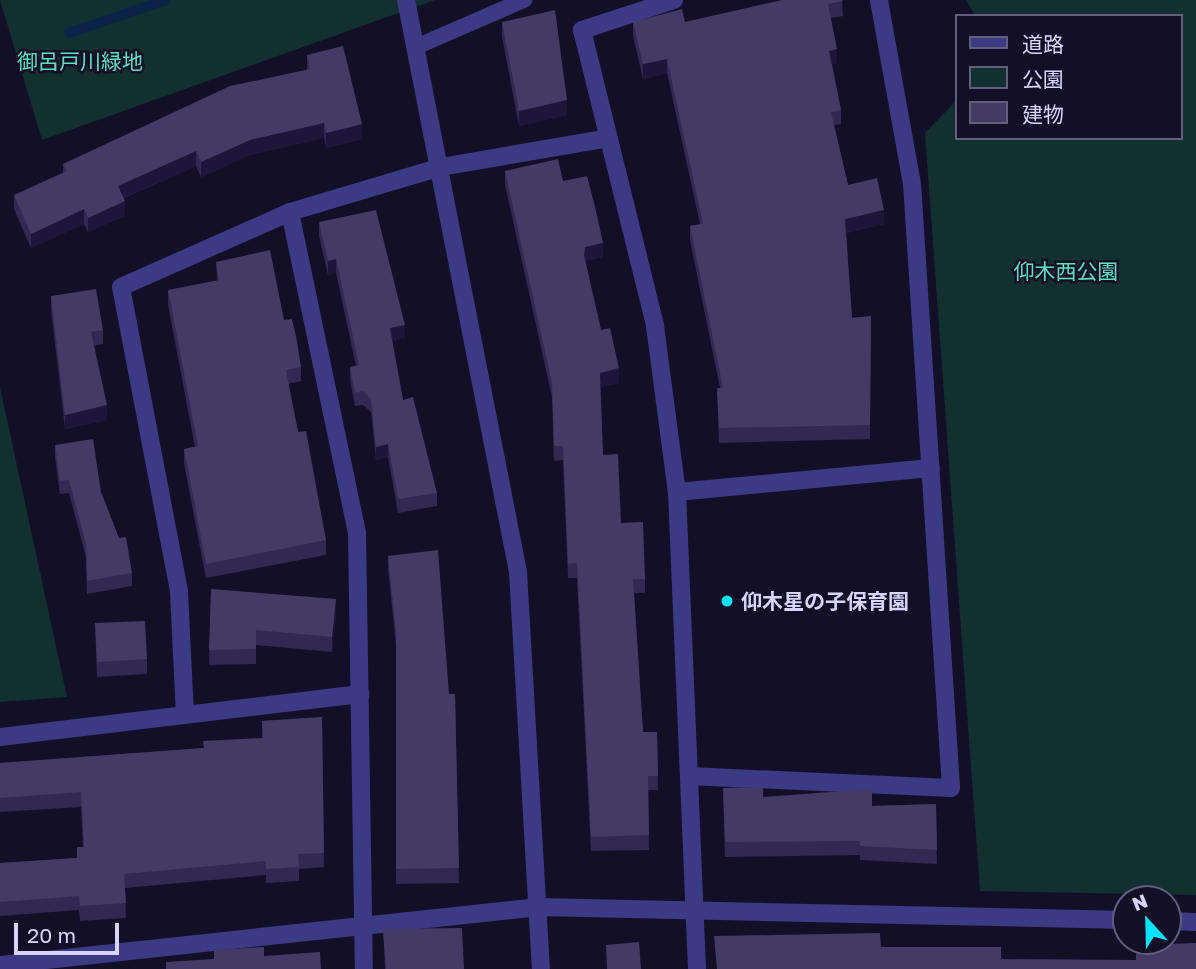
<!DOCTYPE html>
<meta charset="utf-8">
<style>
body{margin:0}
#map{position:relative;width:1196px;height:969px;overflow:hidden;background:#130f26;font-family:"Golos Text","Noto Sans JP",sans-serif}
div>[style]{position:absolute}
[style*='--x']{left:calc(var(--x)*1px);top:calc(var(--y)*1px);width:calc(var(--w)*1px);rotate:calc(var(--a)*1deg)}
.green>*{inset:0;background:#12302f}
.stream>*{height:10px;margin:-5px;padding:0 5px;transform-origin:5px;border-radius:5px;background:#0c2248}
.service>*{height:16px;margin:-8px;padding:0 8px;transform-origin:8px;border-radius:8px;background:#3d3a85}
.minor>*{height:18px;margin:-9px;padding:0 9px;transform-origin:9px;border-radius:9px;background:#3d3a85}
.tertiary>*{height:18px;margin:-9px;padding:0 9px;transform-origin:9px;border-radius:9px;background:#3d3a85}
.wall>*{inset:0;background:#312854}
.shaded-wall>*{inset:0;background:#1d163a}
.building>*{inset:0;background:#433a66}
.dots>*{width:19px;height:19px;translate:-50% -50%;box-sizing:border-box;border:4px solid #130f26;border-radius:50%}
span{translate:-50% -50%;white-space:nowrap;text-align:center;line-height:1.15;-webkit-text-stroke:5px #130f26;paint-order:stroke}
.park-label{font-size:21px;color:#5fe0c0}
.poi-label{font-size:21px;color:#d9d4ff;font-weight:700}
.left{translate:0 -50%;text-align:left}
.legend{position:absolute;left:955px;top:14px;width:228px;height:126px;box-sizing:border-box;background:#130f26;border:2px solid #625e7d;margin:0;padding:9px 12px;list-style:none;font-size:21px;color:#d9d4ff}
.legend li{display:flex;align-items:center;gap:14px;height:35px}
.legend b{width:35px;border:2px solid #625e7d}
.north{position:absolute;left:1112px;top:885px;width:70px;height:70px;box-sizing:border-box;background:#130f26;border:2px solid #625e7d;border-radius:50%;rotate:338deg;font-size:19px;font-weight:700;line-height:28px;text-align:center;color:#d9d4ff}
.north::after{content:'';display:block;margin:auto;width:24px;height:32px;background:#00e5ff;clip-path:polygon(50% 0,100% 100%,50% 72%,0 100%)}
.scale{position:absolute;left:14px;top:923px;width:105px;height:32px;box-sizing:border-box;border:4px solid #d9d4ff;border-top:0;padding-left:9px;font-size:21px;line-height:24px;white-space:nowrap;color:#d9d4ff;-webkit-text-stroke:5px #130f26;paint-order:stroke}
</style>
<div id="map">
<div class="green">
<div style="clip-path:polygon(0 0,435px 0,42px 140px)"></div>
<div style="clip-path:polygon(966px 0,1196px 0,1196px 895px,980px 891px,925px 133px,956px 101px,956px 138px,1180px 138px,1180px 16px,975px 16px)"></div>
<div style="clip-path:polygon(0 387px,67px 697px,0 702px)"></div>
</div>
<div class="stream">
<div style="--x:69;--y:33;--w:102;--a:-18.8"></div>
</div>
<div class="service">
<div style="--x:418;--y:46;--w:116;--a:-23.5"></div>
</div>
<div class="minor">
<div style="--x:674;--y:0;--w:97;--a:161.9"></div>
<div style="--x:582;--y:30;--w:305;--a:76.1"></div>
<div style="--x:655;--y:326;--w:167;--a:82.5"></div>
<div style="--x:677;--y:492;--w:477;--a:87.6"></div>
<div style="--x:290;--y:212;--w:328;--a:78.2"></div>
<div style="--x:357;--y:533;--w:436;--a:89.1"></div>
<div style="--x:677;--y:492;--w:255;--a:-5.4"></div>
<div style="--x:185;--y:715;--w:124;--a:-92.8"></div>
<div style="--x:179;--y:591;--w:309;--a:-100.8"></div>
<div style="--x:121;--y:287;--w:185;--a:-23.9"></div>
<div style="--x:290;--y:212;--w:158;--a:-16.6"></div>
<div style="--x:441;--y:167;--w:170;--a:-9.8"></div>
<div style="--x:0;--y:737;--w:363;--a:-6.8"></div>
<div style="--x:689;--y:776;--w:262;--a:2.6"></div>
<div style="--x:951;--y:788;--w:605;--a:-93.69"></div>
<div style="--x:912;--y:184;--w:187;--a:-100.2"></div>
<div style="--x:1168;--y:921;--w:28;--a:2"></div>
<div style="--x:0;--y:965;--w:542;--a:-6.14"></div>
<div style="--x:539;--y:907;--w:587;--a:1.27"></div>
</div>
<div class="tertiary">
<div style="--x:406;--y:0;--w:583;--a:78.92"></div>
<div style="--x:518;--y:572;--w:398;--a:86.7"></div>
</div>
<div class="wall">
<div style="clip-path:polygon(842px 0,843px 16px,831px 18px,837px 63px,832px 64px,841px 110px,841px 124px,834px 125px,848px 185px,884px 224px,846px 233px,852px 318px,871px 316px,870px 439px,719px 443px,717px 388px,720px 388px,690px 240px,690px 226px,700px 224px,667px 73px,643px 79px,633px 36px,633px 22px,685px 22px)"></div>
<div style="clip-path:polygon(502px 22px,567px 115px,519px 126px,502px 37px)"></div>
<div style="clip-path:polygon(307px 55px,362px 139px,326px 148px,324px 138px,250px 155px,201px 177px,196px 166px,124px 198px,125px 216px,88px 232px,84px 224px,31px 248px,14px 209px,14px 195px,63px 173px,63px 164px,307px 70px)"></div>
<div style="clip-path:polygon(505px 171px,563px 181px,603px 257px,585px 261px,601px 330px,619px 383px,600px 387px,603px 455px,621px 523px,645px 579px,645px 593px,634px 593px,643px 732px,657px 732px,658px 790px,648px 790px,649px 850px,591px 851px,577px 578px,568px 578px,563px 460px,554px 461px,552px 397px,505px 185px)"></div>
<div style="clip-path:polygon(319px 222px,405px 338px,392px 341px,403px 400px,437px 493px,437px 506px,398px 513px,388px 457px,376px 460px,371px 412px,363px 405px,355px 406px,350px 380px,350px 367px,356px 366px,336px 273px,328px 275px,319px 236px)"></div>
<div style="clip-path:polygon(216px 262px,284px 320px,301px 367px,301px 381px,288px 384px,298px 432px,326px 540px,326px 555px,206px 578px,184px 464px,184px 449px,195px 447px,168px 305px,168px 290px,217px 281px)"></div>
<div style="clip-path:polygon(51px 296px,103px 330px,103px 344px,94px 346px,107px 420px,65px 429px,51px 310px)"></div>
<div style="clip-path:polygon(55px 445px,101px 492px,132px 573px,132px 586px,87px 594px,86px 557px,69px 493px,60px 494px,55px 458px)"></div>
<div style="clip-path:polygon(388px 556px,449px 694px,455px 694px,459px 883px,396px 884px,396px 645px,388px 570px)"></div>
<div style="clip-path:polygon(211px 589px,336px 614px,332px 652px,256px 645px,256px 664px,209px 665px)"></div>
<div style="clip-path:polygon(95px 623px,147px 659px,147px 674px,97px 677px)"></div>
<div style="clip-path:polygon(322px 717px,324px 867px,299px 869px,299px 881px,266px 883px,266px 875px,125px 888px,126px 918px,80px 921px,79px 910px,0 916px,0 863px,77px 858px,77px 847px,83px 847px,81px 807px,0 812px,0 763px,203px 748px,262px 738px,262px 721px)"></div>
<div style="clip-path:polygon(723px 788px,763px 797px,872px 806px,936px 804px,937px 864px,860px 860px,860px 855px,725px 857px)"></div>
<div style="clip-path:polygon(383px 929px,464px 969px,385px 969px)"></div>
</div>
<div class="shaded-wall">
<div style="clip-path:polygon(837px 49px,837px 63px,829px 65px,829px 51px)"></div>
<div style="clip-path:polygon(667px 59px,667px 73px,643px 79px,643px 64px)"></div>
<div style="clip-path:polygon(567px 100px,567px 115px,519px 126px,519px 111px)"></div>
<div style="clip-path:polygon(324px 123px,324px 138px,250px 155px,201px 177px,201px 162px,250px 140px)"></div>
<div style="clip-path:polygon(362px 124px,362px 139px,326px 148px,326px 133px)"></div>
<div style="clip-path:polygon(196px 151px,196px 166px,118px 200px,118px 186px)"></div>
<div style="clip-path:polygon(125px 201px,125px 216px,88px 232px,88px 218px)"></div>
<div style="clip-path:polygon(84px 209px,84px 224px,31px 248px,31px 234px)"></div>
<div style="clip-path:polygon(884px 210px,884px 224px,845px 233px,845px 219px)"></div>
<div style="clip-path:polygon(603px 243px,603px 257px,585px 261px,584px 255px,585px 247px)"></div>
<div style="clip-path:polygon(336px 259px,336px 273px,328px 275px,328px 261px)"></div>
<div style="clip-path:polygon(405px 325px,405px 338px,390px 342px,390px 328px)"></div>
<div style="clip-path:polygon(619px 368px,619px 383px,600px 387px,600px 373px)"></div>
<div style="clip-path:polygon(107px 405px,107px 420px,65px 429px,65px 415px)"></div>
<div style="clip-path:polygon(388px 444px,388px 457px,376px 460px,376px 447px)"></div>
<div style="clip-path:polygon(336px 599px,336px 614px,332px 652px,332px 637px)"></div>
</div>
<div class="building">
<div style="clip-path:polygon(782px 0,842px 0,843px 1px,828px 4px,837px 49px,829px 51px,841px 110px,831px 112px,848px 185px,877px 178px,884px 210px,845px 219px,852px 318px,871px 316px,870px 425px,719px 428px,717px 388px,723px 388px,690px 226px,703px 224px,667px 59px,643px 64px,633px 22px,682px 9px,685px 22px)"></div>
<div style="clip-path:polygon(555px 10px,567px 100px,519px 111px,502px 22px)"></div>
<div style="clip-path:polygon(343px 46px,362px 124px,326px 133px,324px 123px,250px 140px,201px 162px,196px 151px,118px 186px,125px 201px,88px 218px,84px 209px,31px 234px,14px 195px,67px 171px,63px 164px,230px 86px,310px 69px,307px 55px)"></div>
<div style="clip-path:polygon(558px 159px,563px 181px,587px 176px,596px 211px,603px 243px,585px 247px,584px 255px,601px 330px,610px 328px,619px 368px,600px 373px,603px 455px,618px 454px,621px 523px,643px 522px,645px 579px,633px 579px,643px 732px,657px 732px,658px 776px,648px 776px,649px 835px,591px 837px,577px 563px,568px 564px,563px 446px,554px 446px,552px 383px,505px 171px)"></div>
<div style="clip-path:polygon(376px 210px,405px 325px,390px 328px,403px 400px,413px 397px,437px 493px,398px 499px,388px 444px,376px 447px,371px 399px,363px 391px,355px 393px,350px 367px,359px 365px,336px 259px,328px 261px,319px 222px)"></div>
<div style="clip-path:polygon(270px 250px,284px 320px,292px 319px,296px 336px,301px 367px,286px 370px,298px 432px,306px 431px,326px 540px,206px 564px,184px 449px,198px 446px,168px 290px,219px 280px,216px 262px)"></div>
<div style="clip-path:polygon(96px 289px,103px 330px,91px 332px,107px 405px,65px 415px,51px 296px)"></div>
<div style="clip-path:polygon(93px 439px,101px 492px,119px 538px,126px 537px,132px 573px,87px 581px,86px 544px,69px 480px,60px 481px,55px 445px)"></div>
<div style="clip-path:polygon(438px 550px,449px 694px,455px 694px,459px 868px,396px 869px,396px 631px,388px 556px)"></div>
<div style="clip-path:polygon(211px 589px,336px 599px,332px 637px,256px 630px,256px 649px,209px 650px)"></div>
<div style="clip-path:polygon(145px 621px,147px 659px,97px 662px,95px 623px)"></div>
<div style="clip-path:polygon(322px 717px,324px 853px,298px 854px,299px 867px,266px 869px,266px 861px,124px 874px,126px 903px,80px 906px,79px 896px,0 902px,0 863px,77px 858px,77px 847px,84px 847px,81px 792px,0 798px,0 763px,204px 748px,203px 741px,263px 738px,262px 721px)"></div>
<div style="clip-path:polygon(763px 787px,763px 797px,872px 789px,872px 806px,936px 804px,937px 850px,860px 846px,860px 841px,725px 842px,723px 788px)"></div>
<div style="clip-path:polygon(462px 928px,464px 969px,386px 969px,383px 929px)"></div>
<div style="clip-path:polygon(880px 933px,881px 947px,1001px 947px,1001px 959px,1136px 960px,1136px 945px,1196px 943px,1196px 969px,717px 969px,714px 936px)"></div>
<div style="clip-path:polygon(639px 942px,641px 969px,607px 969px,606px 945px)"></div>
<div style="clip-path:polygon(264px 947px,264px 956px,320px 952px,321px 969px,166px 969px,166px 962px,214px 959px,214px 950px)"></div>
</div>
<div class="dots">
<div style="left:727px;top:601px;background:#00e5ff"></div>
</div>
<div class="park-label">
<span style="left:80px;top:61px">御呂戸川緑地</span>
<span style="left:1066px;top:271px">仰木西公園</span>
</div>
<div class="poi-label">
<span class="left" style="left:741px;top:601px">仰木星の子保育園</span>
</div>
<ul class="legend">
<li><b style="height:9px;background:#3d3a85"></b>道路</li>
<li><b style="height:19px;background:#12302f"></b>公園</li>
<li><b style="height:19px;background:#433a66"></b>建物</li>
</ul>
<div class="north">N</div>
<div class="scale">20 m</div>
</div>
